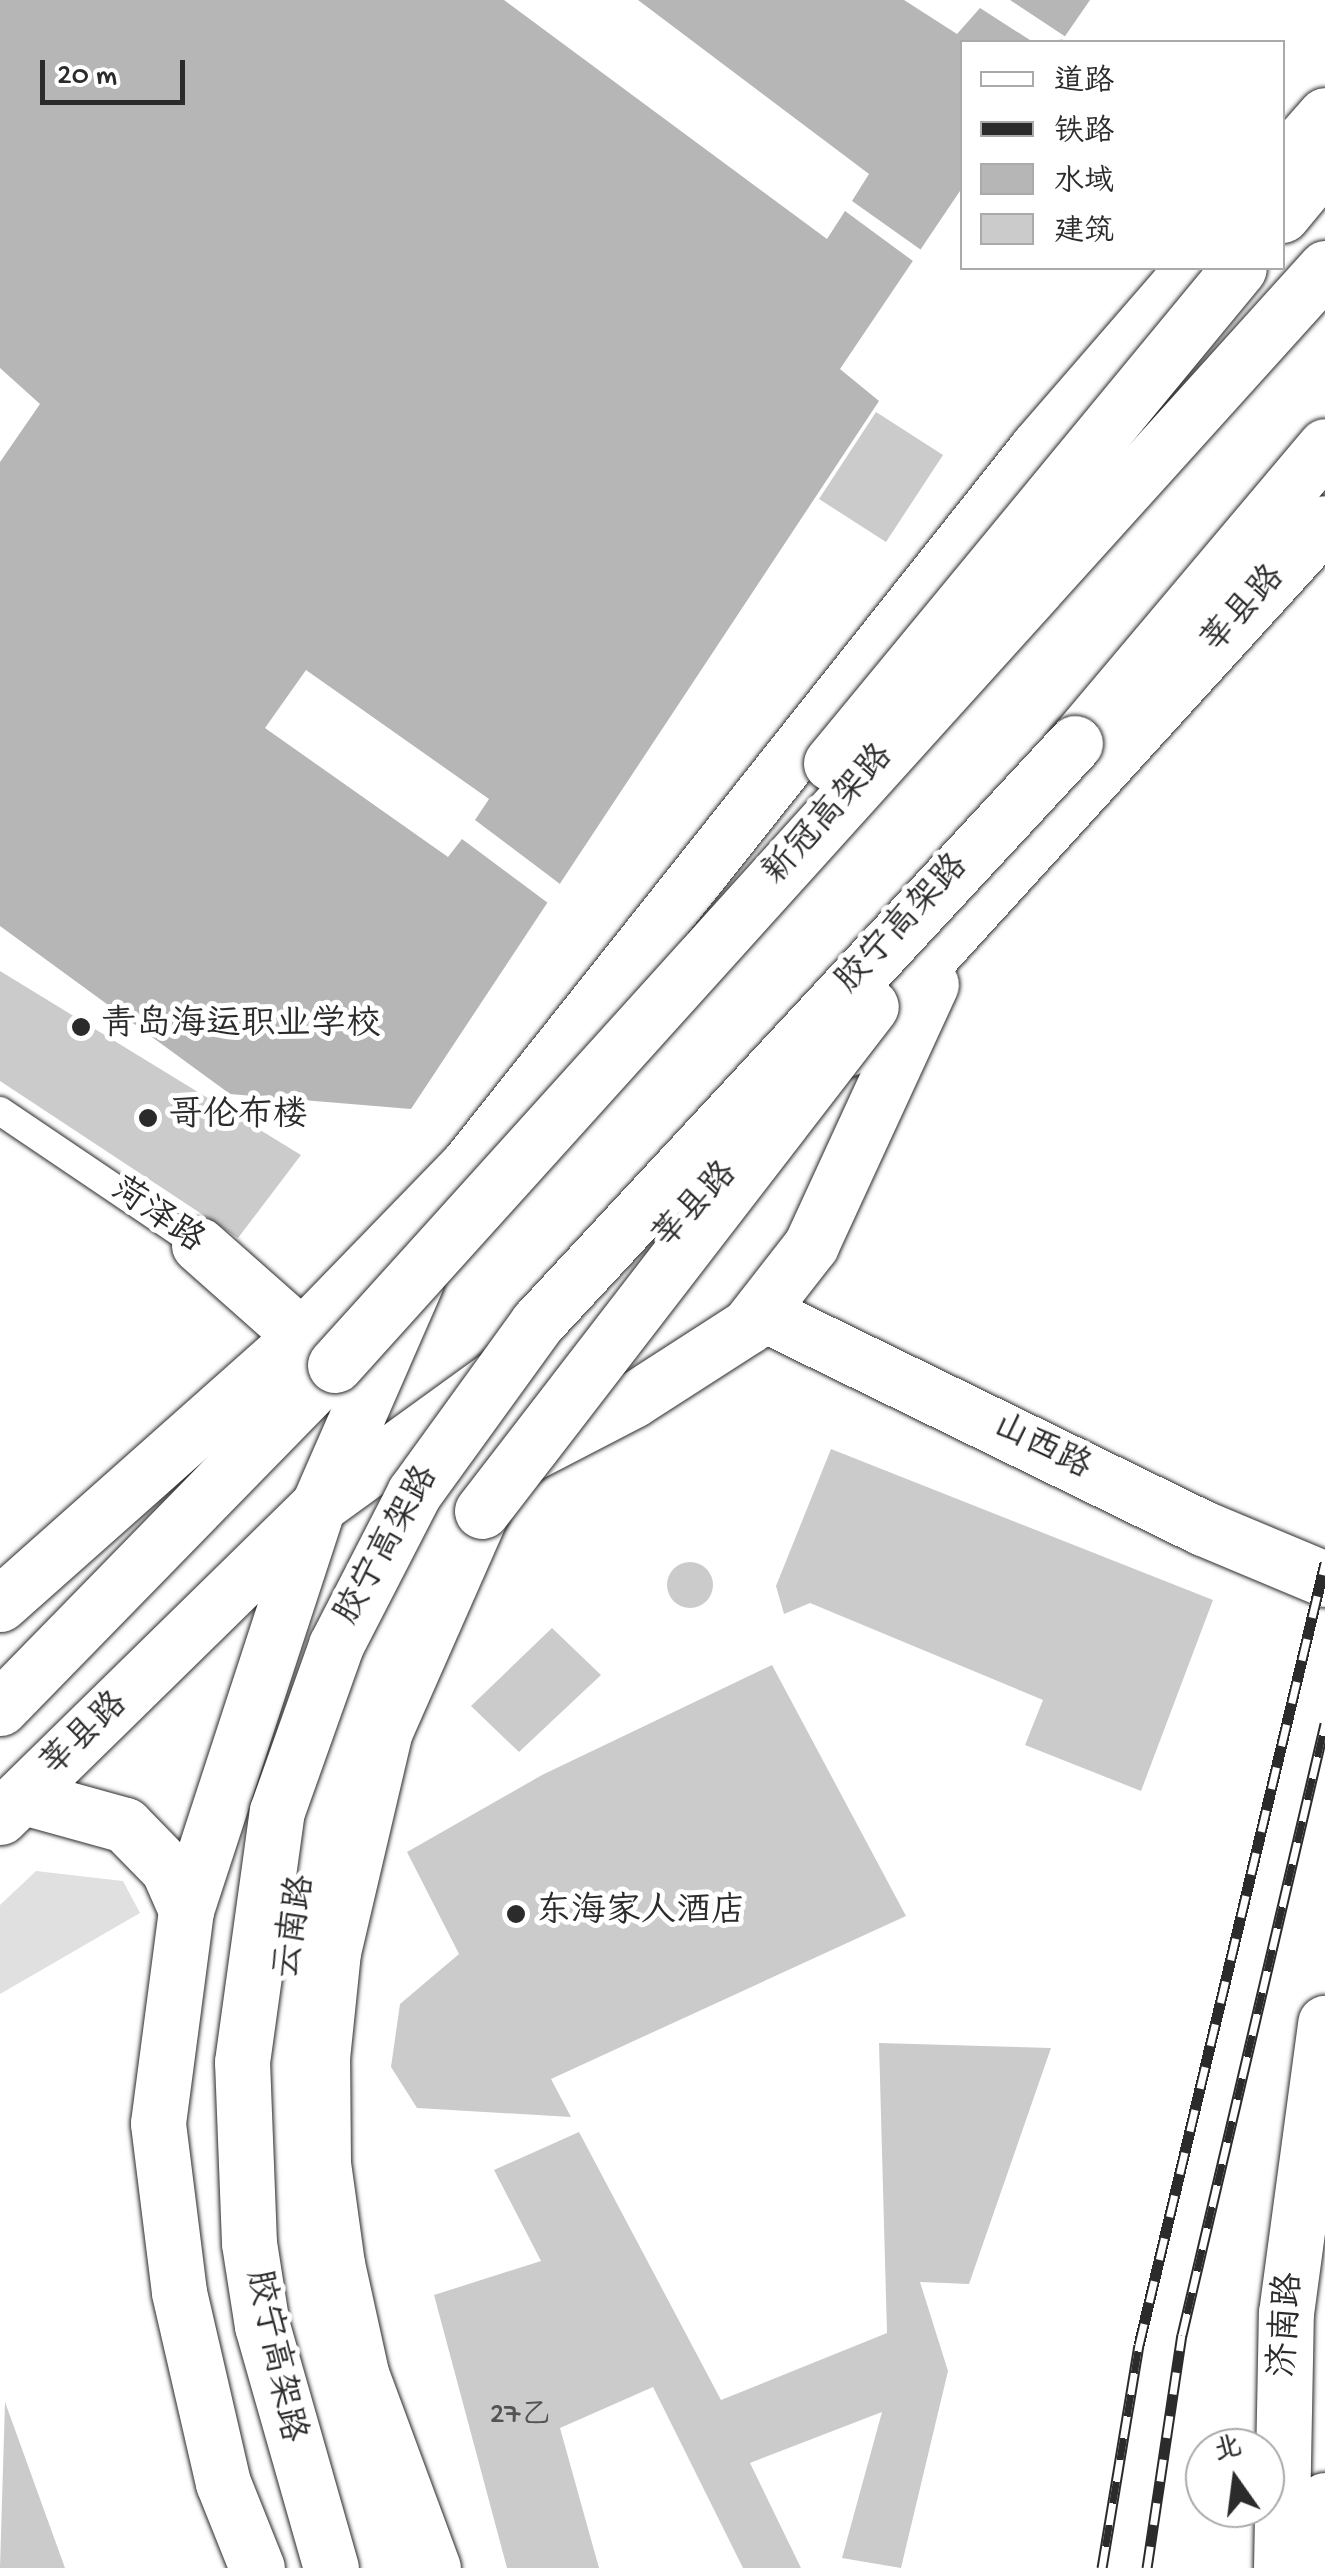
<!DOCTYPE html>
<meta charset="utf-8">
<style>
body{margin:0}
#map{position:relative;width:1325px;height:2568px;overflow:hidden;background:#fff;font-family:"Gochi Hand","LXGW WenKai TC",sans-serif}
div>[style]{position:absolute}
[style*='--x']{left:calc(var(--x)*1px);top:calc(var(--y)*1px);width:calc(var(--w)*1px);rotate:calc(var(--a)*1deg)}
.green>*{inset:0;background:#e0e0e0}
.water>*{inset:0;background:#b6b6b6}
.pier>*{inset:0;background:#fff}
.building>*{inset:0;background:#cbcbcb}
.round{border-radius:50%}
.roads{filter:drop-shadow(0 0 2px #2b2b2b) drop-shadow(0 0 2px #2b2b2b)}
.lane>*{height:28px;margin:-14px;padding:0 14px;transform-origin:14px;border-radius:14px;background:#fff}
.street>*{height:55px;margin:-27.5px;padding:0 27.5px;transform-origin:27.5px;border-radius:27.5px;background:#fff}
.secondary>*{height:55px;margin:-27.5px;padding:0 27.5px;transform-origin:27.5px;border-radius:27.5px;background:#fff}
.highway>*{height:55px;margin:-27.5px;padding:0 27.5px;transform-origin:27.5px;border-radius:27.5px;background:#fff}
.rail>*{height:11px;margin-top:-5.5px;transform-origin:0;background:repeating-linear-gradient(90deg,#fff 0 22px,#2b2b2b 0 44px);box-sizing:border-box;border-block:2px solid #2b2b2b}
.bridges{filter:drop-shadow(0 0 2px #2b2b2b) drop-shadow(0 0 2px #2b2b2b)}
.highway-bridge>*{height:55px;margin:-27.5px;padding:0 27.5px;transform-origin:27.5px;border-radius:27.5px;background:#fff}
.dots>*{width:28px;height:28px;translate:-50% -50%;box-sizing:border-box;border:5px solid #fff;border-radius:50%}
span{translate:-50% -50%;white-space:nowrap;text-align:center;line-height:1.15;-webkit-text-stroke:10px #fff;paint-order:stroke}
.number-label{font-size:30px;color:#535353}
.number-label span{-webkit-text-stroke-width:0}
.street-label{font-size:35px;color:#2b2b2b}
.poi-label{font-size:35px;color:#2b2b2b}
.left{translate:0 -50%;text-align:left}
.legend{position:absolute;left:960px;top:40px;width:325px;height:230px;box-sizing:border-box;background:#fff;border:2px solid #aaa;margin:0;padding:12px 18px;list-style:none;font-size:30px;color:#2b2b2b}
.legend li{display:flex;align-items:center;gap:20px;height:50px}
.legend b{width:50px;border:2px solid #aaa}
.north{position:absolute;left:1185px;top:2428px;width:100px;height:100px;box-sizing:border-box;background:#fff;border:2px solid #aaa;border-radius:50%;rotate:346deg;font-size:28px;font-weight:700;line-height:40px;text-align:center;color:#2b2b2b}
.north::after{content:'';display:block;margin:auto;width:35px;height:45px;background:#2b2b2b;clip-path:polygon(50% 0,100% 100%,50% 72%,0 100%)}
.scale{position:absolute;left:40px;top:60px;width:145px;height:45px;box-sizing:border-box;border:5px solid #2b2b2b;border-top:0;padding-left:12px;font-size:30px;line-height:35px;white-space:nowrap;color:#2b2b2b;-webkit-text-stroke:8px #fff;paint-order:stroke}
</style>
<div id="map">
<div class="green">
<div style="clip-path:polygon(36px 1871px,123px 1881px,140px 1913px,0 1994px,0 1905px)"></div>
</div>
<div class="water">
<div style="clip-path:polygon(0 0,1090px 0,1061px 42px,962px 42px,962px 188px,840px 369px,879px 401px,411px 1109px,230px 1094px,0 926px,0 462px,40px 404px,0 368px)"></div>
</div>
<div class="pier">
<div style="clip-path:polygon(504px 0,638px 0,869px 174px,852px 201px,924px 252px,917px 264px,845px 211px,827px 239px)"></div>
<div style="clip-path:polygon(904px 0,1010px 0,1069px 39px,1033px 42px,980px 8px,957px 34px)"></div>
<div style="clip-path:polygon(306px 670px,489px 799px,475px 820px,560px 884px,548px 903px,462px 839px,448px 857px,265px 728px)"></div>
</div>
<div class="building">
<div style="clip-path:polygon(876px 412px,943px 455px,886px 542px,819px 499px)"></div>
<div style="clip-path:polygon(0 971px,301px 1155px,238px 1238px,0 1081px)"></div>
<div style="clip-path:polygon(831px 1449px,1213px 1600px,1141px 1791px,1025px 1745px,1043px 1700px,810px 1603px,784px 1614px,776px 1586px)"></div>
<div class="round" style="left:667px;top:1562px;width:46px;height:46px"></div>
<div style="clip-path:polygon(552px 1628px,601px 1675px,519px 1752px,471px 1706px)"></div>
<div style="clip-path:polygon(772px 1665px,906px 1916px,551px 2079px,571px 2117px,417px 2108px,391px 2067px,400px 2004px,459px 1954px,407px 1852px,542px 1775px)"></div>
<div style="clip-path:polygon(879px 2043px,1051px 2048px,969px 2284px,920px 2282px,948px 2371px,901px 2568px,842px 2558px,882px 2412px,750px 2463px,801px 2568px,743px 2568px,653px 2387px,560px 2428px,599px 2568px,507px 2568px,434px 2295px,541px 2261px,494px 2170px,579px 2132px,721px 2400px,887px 2333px)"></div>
<div style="clip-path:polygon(5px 2402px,65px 2568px,0 2568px)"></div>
</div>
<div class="roads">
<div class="lane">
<div style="--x:0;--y:1111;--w:240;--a:34"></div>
</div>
<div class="street">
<div style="--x:199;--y:1245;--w:137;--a:41.5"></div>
<div style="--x:760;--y:1312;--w:493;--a:26"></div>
<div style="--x:1203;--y:1528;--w:132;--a:22.7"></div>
</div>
<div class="secondary">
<div style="--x:1282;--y:164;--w:65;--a:-48.7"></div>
<div style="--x:846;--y:1049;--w:711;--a:-47.68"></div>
<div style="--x:521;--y:1458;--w:126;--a:-27.4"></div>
<div style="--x:633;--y:1400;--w:137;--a:-32.8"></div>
<div style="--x:748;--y:1326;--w:103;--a:-52.1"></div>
<div style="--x:811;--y:1245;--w:287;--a:-65.3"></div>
<div style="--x:0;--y:1604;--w:404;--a:-41.6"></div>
<div style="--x:302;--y:1336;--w:237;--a:-45.9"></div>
<div style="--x:467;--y:1166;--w:917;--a:-51.55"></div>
<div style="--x:1037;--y:448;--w:238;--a:-49.1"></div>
<div style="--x:24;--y:1797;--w:105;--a:15.5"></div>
<div style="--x:125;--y:1825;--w:62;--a:45.7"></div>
<div style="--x:168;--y:1869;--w:45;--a:66.3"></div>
<div style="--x:0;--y:1817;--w:445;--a:-44.4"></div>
<div style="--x:318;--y:1506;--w:295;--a:-35.9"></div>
<div style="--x:557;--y:1333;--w:169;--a:-41.4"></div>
<div style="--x:257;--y:2568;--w:92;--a:-111.8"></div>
<div style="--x:223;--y:2483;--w:196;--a:-103"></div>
<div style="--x:179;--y:2292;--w:170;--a:-97.1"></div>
<div style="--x:158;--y:2123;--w:215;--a:-82.5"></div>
<div style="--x:186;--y:1910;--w:425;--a:-71.9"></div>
<div style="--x:318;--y:1506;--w:244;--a:-66.4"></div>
<div style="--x:381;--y:2568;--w:220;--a:-106.6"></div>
<div style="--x:318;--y:2357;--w:168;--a:-99.6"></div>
<div style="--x:290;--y:2191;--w:166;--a:-92.8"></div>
<div style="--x:282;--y:2025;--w:200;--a:-81.1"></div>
<div style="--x:313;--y:1827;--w:180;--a:-69.9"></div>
<div style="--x:375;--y:1658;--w:351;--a:-60.9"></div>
<div style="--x:1281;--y:2568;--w:255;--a:-88.9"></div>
<div style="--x:1286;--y:2313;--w:293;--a:-82.3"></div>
<div style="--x:1325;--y:2568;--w:68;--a:-90"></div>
</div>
<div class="highway">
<div style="--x:1282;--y:215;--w:67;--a:-50.4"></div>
<div style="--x:1075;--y:743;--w:388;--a:-49.9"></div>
<div style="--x:0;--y:1708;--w:479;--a:-45.7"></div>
<div style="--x:433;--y:2568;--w:208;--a:-110.3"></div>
<div style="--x:361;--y:2373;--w:112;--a:-102.4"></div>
<div style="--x:337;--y:2264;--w:102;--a:-97.9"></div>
<div style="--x:323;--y:2163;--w:105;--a:-90.5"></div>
<div style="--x:322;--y:2058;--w:107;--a:-84.1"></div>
<div style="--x:333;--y:1952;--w:227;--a:-76.8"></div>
<div style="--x:385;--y:1731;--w:240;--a:-66.2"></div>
</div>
</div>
<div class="rail">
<div style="--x:1102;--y:2568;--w:226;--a:-80.6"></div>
<div style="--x:1139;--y:2345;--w:804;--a:-76.62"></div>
<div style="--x:1147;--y:2568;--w:236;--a:-81.5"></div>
<div style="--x:1182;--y:2335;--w:628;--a:-76.83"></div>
</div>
<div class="bridges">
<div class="highway-bridge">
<div style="--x:831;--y:763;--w:641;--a:-50.5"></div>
<div style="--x:335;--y:1365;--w:1478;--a:-47.93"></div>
<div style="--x:482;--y:1511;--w:637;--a:-52.39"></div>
<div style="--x:331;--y:2568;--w:252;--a:-105.9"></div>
<div style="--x:262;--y:2326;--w:84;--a:-98.9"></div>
<div style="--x:249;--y:2243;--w:181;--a:-92.2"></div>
<div style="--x:242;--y:2062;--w:253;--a:-82.1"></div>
<div style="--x:277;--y:1811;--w:176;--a:-70.4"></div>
<div style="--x:336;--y:1645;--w:171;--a:-62.8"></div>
<div style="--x:414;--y:1493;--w:210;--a:-54.1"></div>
<div style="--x:537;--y:1323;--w:791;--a:-47.15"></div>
</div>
</div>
<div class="dots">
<div style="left:81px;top:1027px;background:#2b2b2b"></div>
<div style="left:148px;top:1118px;background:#2b2b2b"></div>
<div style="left:516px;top:1914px;background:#2b2b2b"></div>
</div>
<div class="number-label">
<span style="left:520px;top:2417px">27乙</span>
</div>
<div class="street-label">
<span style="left:1245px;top:611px;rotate:-48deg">莘县路</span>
<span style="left:830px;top:816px;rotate:-48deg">新冠高架路</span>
<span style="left:904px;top:925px;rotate:-47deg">胶宁高架路</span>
<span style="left:697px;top:1207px;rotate:-47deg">莘县路</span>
<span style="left:156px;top:1217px;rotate:35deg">菏泽路</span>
<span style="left:1041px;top:1449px;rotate:26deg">山西路</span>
<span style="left:389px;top:1546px;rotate:-61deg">胶宁高架路</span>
<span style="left:86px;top:1736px;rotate:-44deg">莘县路</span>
<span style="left:297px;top:1927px;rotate:-81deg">云南路</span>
<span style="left:1289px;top:2325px;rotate:-86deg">济南路</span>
<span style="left:273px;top:2357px;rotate:78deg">胶宁高架路</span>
</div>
<div class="poi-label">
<span class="left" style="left:101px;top:1027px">青岛海运职业学校</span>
<span class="left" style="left:168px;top:1118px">哥伦布楼</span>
<span class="left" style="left:536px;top:1914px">东海家人酒店</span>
</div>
<ul class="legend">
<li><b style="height:12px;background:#fff"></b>道路</li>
<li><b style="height:12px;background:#2b2b2b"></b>铁路</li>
<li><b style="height:28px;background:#b6b6b6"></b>水域</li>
<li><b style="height:28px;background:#cbcbcb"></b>建筑</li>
</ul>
<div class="north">北</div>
<div class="scale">20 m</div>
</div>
